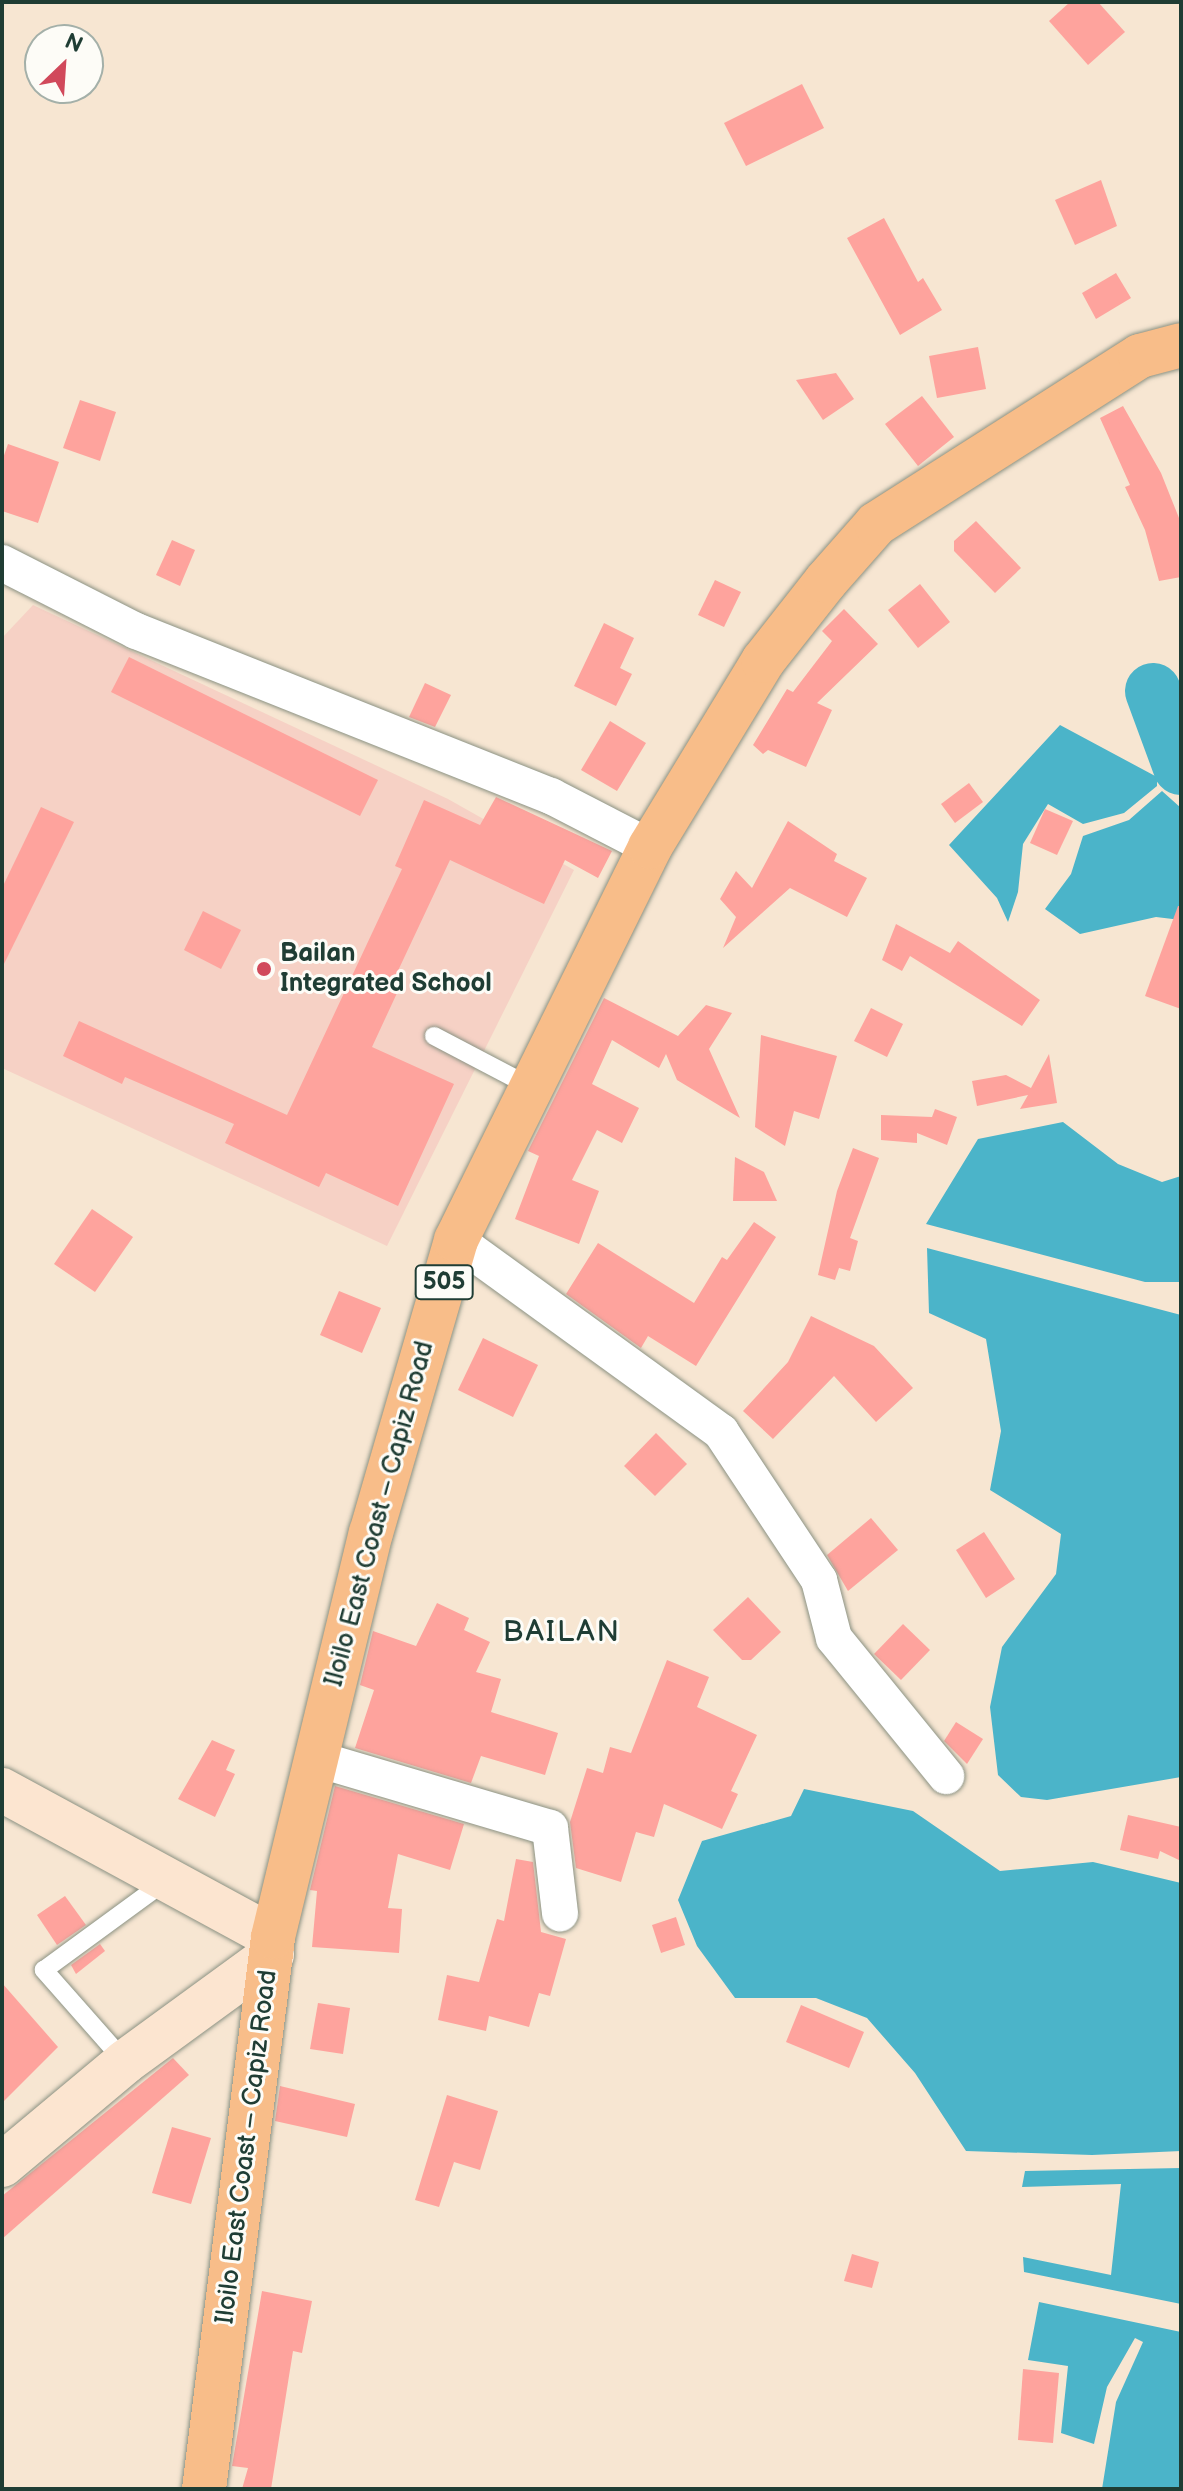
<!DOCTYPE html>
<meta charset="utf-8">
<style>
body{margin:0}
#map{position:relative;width:1183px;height:2491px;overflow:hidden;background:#f7e6d2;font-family:"Balsamiq Sans",sans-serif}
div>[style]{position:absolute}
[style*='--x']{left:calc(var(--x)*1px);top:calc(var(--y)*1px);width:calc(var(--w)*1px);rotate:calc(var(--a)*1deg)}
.built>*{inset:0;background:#f6d1c5}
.water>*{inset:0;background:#4bb4c9}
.river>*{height:56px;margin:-28px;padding:0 28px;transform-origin:28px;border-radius:28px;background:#4bb4c9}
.building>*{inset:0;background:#fea39d}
.roads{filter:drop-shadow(0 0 2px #8b9283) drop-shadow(0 0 2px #8b9283)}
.service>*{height:18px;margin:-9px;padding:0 9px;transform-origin:9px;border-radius:9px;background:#fff}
.minor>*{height:36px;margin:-18px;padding:0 18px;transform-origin:18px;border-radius:18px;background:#fff}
.secondary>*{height:44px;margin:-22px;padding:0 22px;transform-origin:22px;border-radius:22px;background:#fce5d0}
.primary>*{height:44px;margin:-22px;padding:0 22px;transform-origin:22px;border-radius:22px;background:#f8bd89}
.dots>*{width:22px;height:22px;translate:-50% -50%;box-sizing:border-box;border:4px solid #fdfcf7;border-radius:50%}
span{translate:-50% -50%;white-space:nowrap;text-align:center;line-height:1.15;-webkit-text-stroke:6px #fdfcf7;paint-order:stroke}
.shield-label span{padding:2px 6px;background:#fdfcf7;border:2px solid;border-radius:6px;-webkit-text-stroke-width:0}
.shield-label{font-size:24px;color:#1f3d34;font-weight:700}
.poi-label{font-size:26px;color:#1f3d34;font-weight:700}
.left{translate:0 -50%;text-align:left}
.street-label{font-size:26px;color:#1f3d34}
.quarter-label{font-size:30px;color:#1f3d34;letter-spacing:2px}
.frame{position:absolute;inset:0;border:4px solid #1f3d34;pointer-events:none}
.north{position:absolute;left:24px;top:24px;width:80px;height:80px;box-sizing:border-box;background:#fdfcf7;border:2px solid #a4b0a9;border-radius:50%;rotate:25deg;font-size:22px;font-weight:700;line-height:32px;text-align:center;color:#1f3d34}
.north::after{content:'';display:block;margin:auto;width:28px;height:36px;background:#d1495b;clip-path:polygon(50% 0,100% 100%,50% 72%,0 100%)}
</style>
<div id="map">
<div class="built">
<div style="clip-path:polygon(33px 605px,448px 799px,574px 870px,387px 1246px,2px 1068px,2px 638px)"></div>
</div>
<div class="water">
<div style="clip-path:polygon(1060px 725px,1157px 777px,1157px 786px,1124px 813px,1083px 824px,1048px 804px,1023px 844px,1018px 892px,1008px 922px,997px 898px,949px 845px)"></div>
<div style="clip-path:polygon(1162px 791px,1181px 808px,1181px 920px,1156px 917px,1080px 934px,1045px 909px,1071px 874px,1083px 836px,1129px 820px)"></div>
<div style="clip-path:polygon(1063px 1122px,1118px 1164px,1162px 1182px,1181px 1176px,1181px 1282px,1145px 1282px,926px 1224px,978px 1139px)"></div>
<div style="clip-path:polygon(927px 1248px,1181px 1315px,1181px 1777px,1047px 1800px,1021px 1797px,998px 1775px,990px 1707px,1002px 1647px,1056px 1574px,1061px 1534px,990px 1490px,1001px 1431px,986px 1339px,929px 1313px)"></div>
<div style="clip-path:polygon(804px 1789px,913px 1811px,1000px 1871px,1093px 1862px,1181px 1883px,1181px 2151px,1092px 2155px,966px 2151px,915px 2073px,867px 2018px,816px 1998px,735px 1998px,697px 1946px,678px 1900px,702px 1841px,791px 1816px)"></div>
<div style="clip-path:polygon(1181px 2168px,1181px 2304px,1024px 2272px,1023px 2257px,1111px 2275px,1121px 2184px,1022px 2187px,1025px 2171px)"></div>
<div style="clip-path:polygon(1039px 2302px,1181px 2332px,1181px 2489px,1102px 2489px,1116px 2402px,1143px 2342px,1135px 2338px,1107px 2387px,1094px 2444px,1061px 2433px,1068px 2366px,1028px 2360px)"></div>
</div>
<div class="river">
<div style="--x:1153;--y:691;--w:81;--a:69.8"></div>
</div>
<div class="building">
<div style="clip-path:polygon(1070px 2px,1098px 2px,1125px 32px,1088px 65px,1049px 21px)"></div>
<div style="clip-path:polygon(802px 84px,824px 128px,746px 166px,724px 123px)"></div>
<div style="clip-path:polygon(1101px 180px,1117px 226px,1075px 245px,1055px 200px)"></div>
<div style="clip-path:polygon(884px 218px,918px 282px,923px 278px,942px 310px,900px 335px,847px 238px)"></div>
<div style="clip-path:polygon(1116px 273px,1131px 298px,1096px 319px,1082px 293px)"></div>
<div style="clip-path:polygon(978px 347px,986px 389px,937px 398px,929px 356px)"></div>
<div style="clip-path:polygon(836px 373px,854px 399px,823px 420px,796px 380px)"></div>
<div style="clip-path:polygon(922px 396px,954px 437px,918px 466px,885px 424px)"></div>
<div style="clip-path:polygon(80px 400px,116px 412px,100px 461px,63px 448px)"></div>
<div style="clip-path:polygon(1123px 406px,1161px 473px,1181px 523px,1181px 577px,1159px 581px,1145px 530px,1125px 487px,1130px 485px,1100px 418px)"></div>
<div style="clip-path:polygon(8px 444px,59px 462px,38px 523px,2px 511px,2px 461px)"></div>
<div style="clip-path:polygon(976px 521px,1021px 568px,995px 593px,954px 551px,954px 541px)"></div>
<div style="clip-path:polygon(172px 540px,195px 550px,180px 586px,156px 575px)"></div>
<div style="clip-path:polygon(715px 580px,741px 592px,724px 627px,698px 615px)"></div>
<div style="clip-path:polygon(920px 584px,950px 622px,918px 648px,888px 610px)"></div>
<div style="clip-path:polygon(844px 609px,878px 644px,817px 703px,832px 710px,806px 767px,768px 750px,763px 754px,753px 745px,787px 689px,793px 692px,832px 641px,822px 631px)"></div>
<div style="clip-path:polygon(604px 623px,634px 638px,620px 668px,632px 674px,616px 706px,574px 686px)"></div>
<div style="clip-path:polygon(129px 657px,378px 780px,360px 816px,111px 692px)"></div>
<div style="clip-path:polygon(425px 683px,451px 695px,435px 727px,409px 717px)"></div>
<div style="clip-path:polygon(610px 721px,646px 743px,617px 791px,581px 770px)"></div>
<div style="clip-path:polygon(969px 783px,983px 802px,955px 823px,941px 804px)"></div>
<div style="clip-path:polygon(496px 797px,612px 851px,598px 878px,565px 860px,544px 904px,450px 860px,396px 975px,404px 978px,372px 1047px,454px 1084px,398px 1206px,326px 1173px,319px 1187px,225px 1143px,234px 1124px,125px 1077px,122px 1084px,63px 1056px,79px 1021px,287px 1115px,402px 869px,395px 866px,424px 800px,480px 825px)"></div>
<div style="clip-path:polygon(41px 807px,74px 822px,2px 968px,2px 888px)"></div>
<div style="clip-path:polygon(1045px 809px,1073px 821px,1057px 855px,1030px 843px)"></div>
<div style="clip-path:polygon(788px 821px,837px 854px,834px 861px,867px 878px,847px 917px,790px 888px,723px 948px,736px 917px,720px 899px,736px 871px,752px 888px)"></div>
<div style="clip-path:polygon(1178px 906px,1181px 906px,1181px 1009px,1145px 996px)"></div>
<div style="clip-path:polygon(203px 911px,241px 930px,221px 969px,184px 950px)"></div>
<div style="clip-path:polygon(896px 924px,950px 953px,958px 941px,1040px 1000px,1022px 1026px,910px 956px,902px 971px,882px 960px)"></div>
<div style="clip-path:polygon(604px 998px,678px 1036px,706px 1005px,732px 1013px,709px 1049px,740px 1118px,677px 1080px,666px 1054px,659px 1068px,612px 1040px,592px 1084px,639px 1108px,622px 1143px,597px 1130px,572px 1180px,599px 1191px,579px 1244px,515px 1219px,539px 1156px,528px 1151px)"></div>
<div style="clip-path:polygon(871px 1008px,903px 1024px,887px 1057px,854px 1041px)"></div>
<div style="clip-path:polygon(761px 1035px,837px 1056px,819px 1119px,794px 1111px,785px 1146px,755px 1127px)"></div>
<div style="clip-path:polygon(1049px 1054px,1057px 1103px,1020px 1109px,1028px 1095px,977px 1106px,972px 1081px,1006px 1075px,1031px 1088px)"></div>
<div style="clip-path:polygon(935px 1109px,957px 1117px,947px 1145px,917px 1133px,917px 1143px,881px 1140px,881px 1115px,932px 1117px)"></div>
<div style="clip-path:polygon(853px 1148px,879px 1158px,850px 1238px,858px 1241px,850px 1271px,839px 1268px,835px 1280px,818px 1275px,837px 1191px)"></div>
<div style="clip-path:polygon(735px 1157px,764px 1172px,777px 1201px,733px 1201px)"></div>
<div style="clip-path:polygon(92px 1209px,133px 1237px,95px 1292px,54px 1264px)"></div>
<div style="clip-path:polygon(754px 1222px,776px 1237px,696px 1366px,648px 1336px,641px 1348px,566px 1294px,598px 1243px,694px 1303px,722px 1257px,727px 1260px)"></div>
<div style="clip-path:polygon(339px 1291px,381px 1308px,362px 1353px,320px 1335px)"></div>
<div style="clip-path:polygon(811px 1316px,874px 1346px,913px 1388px,876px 1422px,834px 1376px,773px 1439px,743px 1411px,788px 1362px)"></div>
<div style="clip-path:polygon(483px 1338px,538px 1365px,513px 1417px,458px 1390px)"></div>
<div style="clip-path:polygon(656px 1433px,687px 1464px,655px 1496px,624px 1466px)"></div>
<div style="clip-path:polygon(871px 1518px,898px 1550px,848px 1591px,827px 1555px)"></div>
<div style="clip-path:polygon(984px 1532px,1015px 1579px,986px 1598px,956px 1550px)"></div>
<div style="clip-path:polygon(748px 1597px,781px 1632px,751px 1660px,742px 1660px,713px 1630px)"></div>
<div style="clip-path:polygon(437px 1603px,469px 1618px,464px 1630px,490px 1642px,476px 1672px,501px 1679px,491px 1712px,558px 1733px,545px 1775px,481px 1756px,471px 1783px,355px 1748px,374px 1690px,360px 1685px,373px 1631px,416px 1646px)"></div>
<div style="clip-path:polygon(903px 1624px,930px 1650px,901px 1680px,874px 1654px)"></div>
<div style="clip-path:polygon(667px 1660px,709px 1677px,697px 1707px,757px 1735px,731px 1791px,738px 1794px,722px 1829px,664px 1804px,654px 1837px,636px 1832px,621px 1882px,576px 1868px,570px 1822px,587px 1768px,603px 1773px,610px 1747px,631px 1753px)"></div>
<div style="clip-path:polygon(956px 1722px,983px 1739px,967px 1764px,944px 1741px)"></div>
<div style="clip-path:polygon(212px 1740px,235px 1750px,226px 1770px,235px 1774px,215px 1817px,178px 1799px)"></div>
<div style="clip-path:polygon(335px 1786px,464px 1824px,450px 1870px,398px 1854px,388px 1908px,402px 1909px,399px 1953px,312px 1947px,317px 1891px,310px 1890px)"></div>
<div style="clip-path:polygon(1128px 1815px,1181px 1827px,1181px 1861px,1160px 1851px,1158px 1859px,1120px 1850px)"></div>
<div style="clip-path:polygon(516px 1859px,533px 1862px,541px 1932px,566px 1939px,550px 1996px,539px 1993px,529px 2027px,489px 2016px,486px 2031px,438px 2020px,447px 1975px,479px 1982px,497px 1919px,504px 1921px)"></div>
<div style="clip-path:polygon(65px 1896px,86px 1925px,57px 1945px,37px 1915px)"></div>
<div style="clip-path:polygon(676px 1917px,685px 1945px,661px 1953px,652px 1925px)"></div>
<div style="clip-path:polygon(100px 1944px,105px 1951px,76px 1974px,71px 1965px)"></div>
<div style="clip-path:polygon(2px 1983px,58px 2047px,2px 2103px)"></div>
<div style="clip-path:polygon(318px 2003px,350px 2008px,343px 2054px,310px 2049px)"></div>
<div style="clip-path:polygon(801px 2005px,864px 2032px,849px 2068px,786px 2042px)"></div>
<div style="clip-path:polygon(173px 2058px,189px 2075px,2px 2239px,2px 2196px)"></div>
<div style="clip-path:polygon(280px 2086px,355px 2104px,347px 2137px,275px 2121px)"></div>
<div style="clip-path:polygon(447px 2095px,498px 2111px,480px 2170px,454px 2162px,439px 2207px,415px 2200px)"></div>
<div style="clip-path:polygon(172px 2127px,211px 2138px,191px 2204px,152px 2193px)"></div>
<div style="clip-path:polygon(852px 2254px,879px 2262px,872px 2288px,844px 2281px)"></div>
<div style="clip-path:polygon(262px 2291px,312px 2301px,302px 2353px,293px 2351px,271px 2489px,242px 2489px,248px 2468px,232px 2466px)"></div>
<div style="clip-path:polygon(1023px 2369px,1059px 2373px,1053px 2443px,1018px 2440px)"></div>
</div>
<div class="roads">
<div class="service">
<div style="--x:434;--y:1036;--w:110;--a:27.7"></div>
<div style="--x:125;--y:2062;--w:123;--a:-131.4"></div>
<div style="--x:44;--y:1970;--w:152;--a:-36.2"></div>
</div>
<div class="minor">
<div style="--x:2;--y:563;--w:150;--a:26.9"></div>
<div style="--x:136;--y:631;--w:447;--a:21.7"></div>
<div style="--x:551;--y:796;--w:111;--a:27.3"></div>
<div style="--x:456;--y:1240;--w:327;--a:35.9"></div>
<div style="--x:721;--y:1432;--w:178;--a:56.5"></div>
<div style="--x:819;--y:1580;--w:60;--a:75.5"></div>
<div style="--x:834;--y:1638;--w:178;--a:50.9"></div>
<div style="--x:314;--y:1758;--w:246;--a:16.5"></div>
<div style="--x:550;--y:1828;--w:86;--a:83.3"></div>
</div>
<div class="secondary">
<div style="--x:2;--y:1790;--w:308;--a:28.5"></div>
<div style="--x:2;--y:2165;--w:160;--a:-39.9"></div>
<div style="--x:125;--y:2062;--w:182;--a:-36.1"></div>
</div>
<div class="primary">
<div style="--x:204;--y:2489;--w:556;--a:-82.87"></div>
<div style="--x:273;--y:1937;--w:416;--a:-76.4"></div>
<div style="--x:371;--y:1533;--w:305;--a:-73.8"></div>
<div style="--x:456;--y:1240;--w:438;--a:-63.7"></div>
<div style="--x:650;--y:847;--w:218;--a:-58.7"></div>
<div style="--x:763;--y:661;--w:102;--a:-51.8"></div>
<div style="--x:826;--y:581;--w:76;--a:-48.7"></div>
<div style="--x:876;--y:524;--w:313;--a:-32.5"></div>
<div style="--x:1140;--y:356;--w:42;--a:-15"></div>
</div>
</div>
<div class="dots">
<div style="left:264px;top:969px;background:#d1495b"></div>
</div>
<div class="shield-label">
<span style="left:444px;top:1282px">505</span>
</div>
<div class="poi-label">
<span class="left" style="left:280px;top:969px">Bailan<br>Integrated School</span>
</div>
<div class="street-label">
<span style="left:380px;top:1514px;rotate:-75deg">Iloilo East Coast – Capiz Road</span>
<span style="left:247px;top:2147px;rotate:-83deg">Iloilo East Coast – Capiz Road</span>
</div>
<div class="quarter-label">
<span style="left:562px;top:1632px">BAILAN</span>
</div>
<div class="frame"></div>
<div class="north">N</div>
</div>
